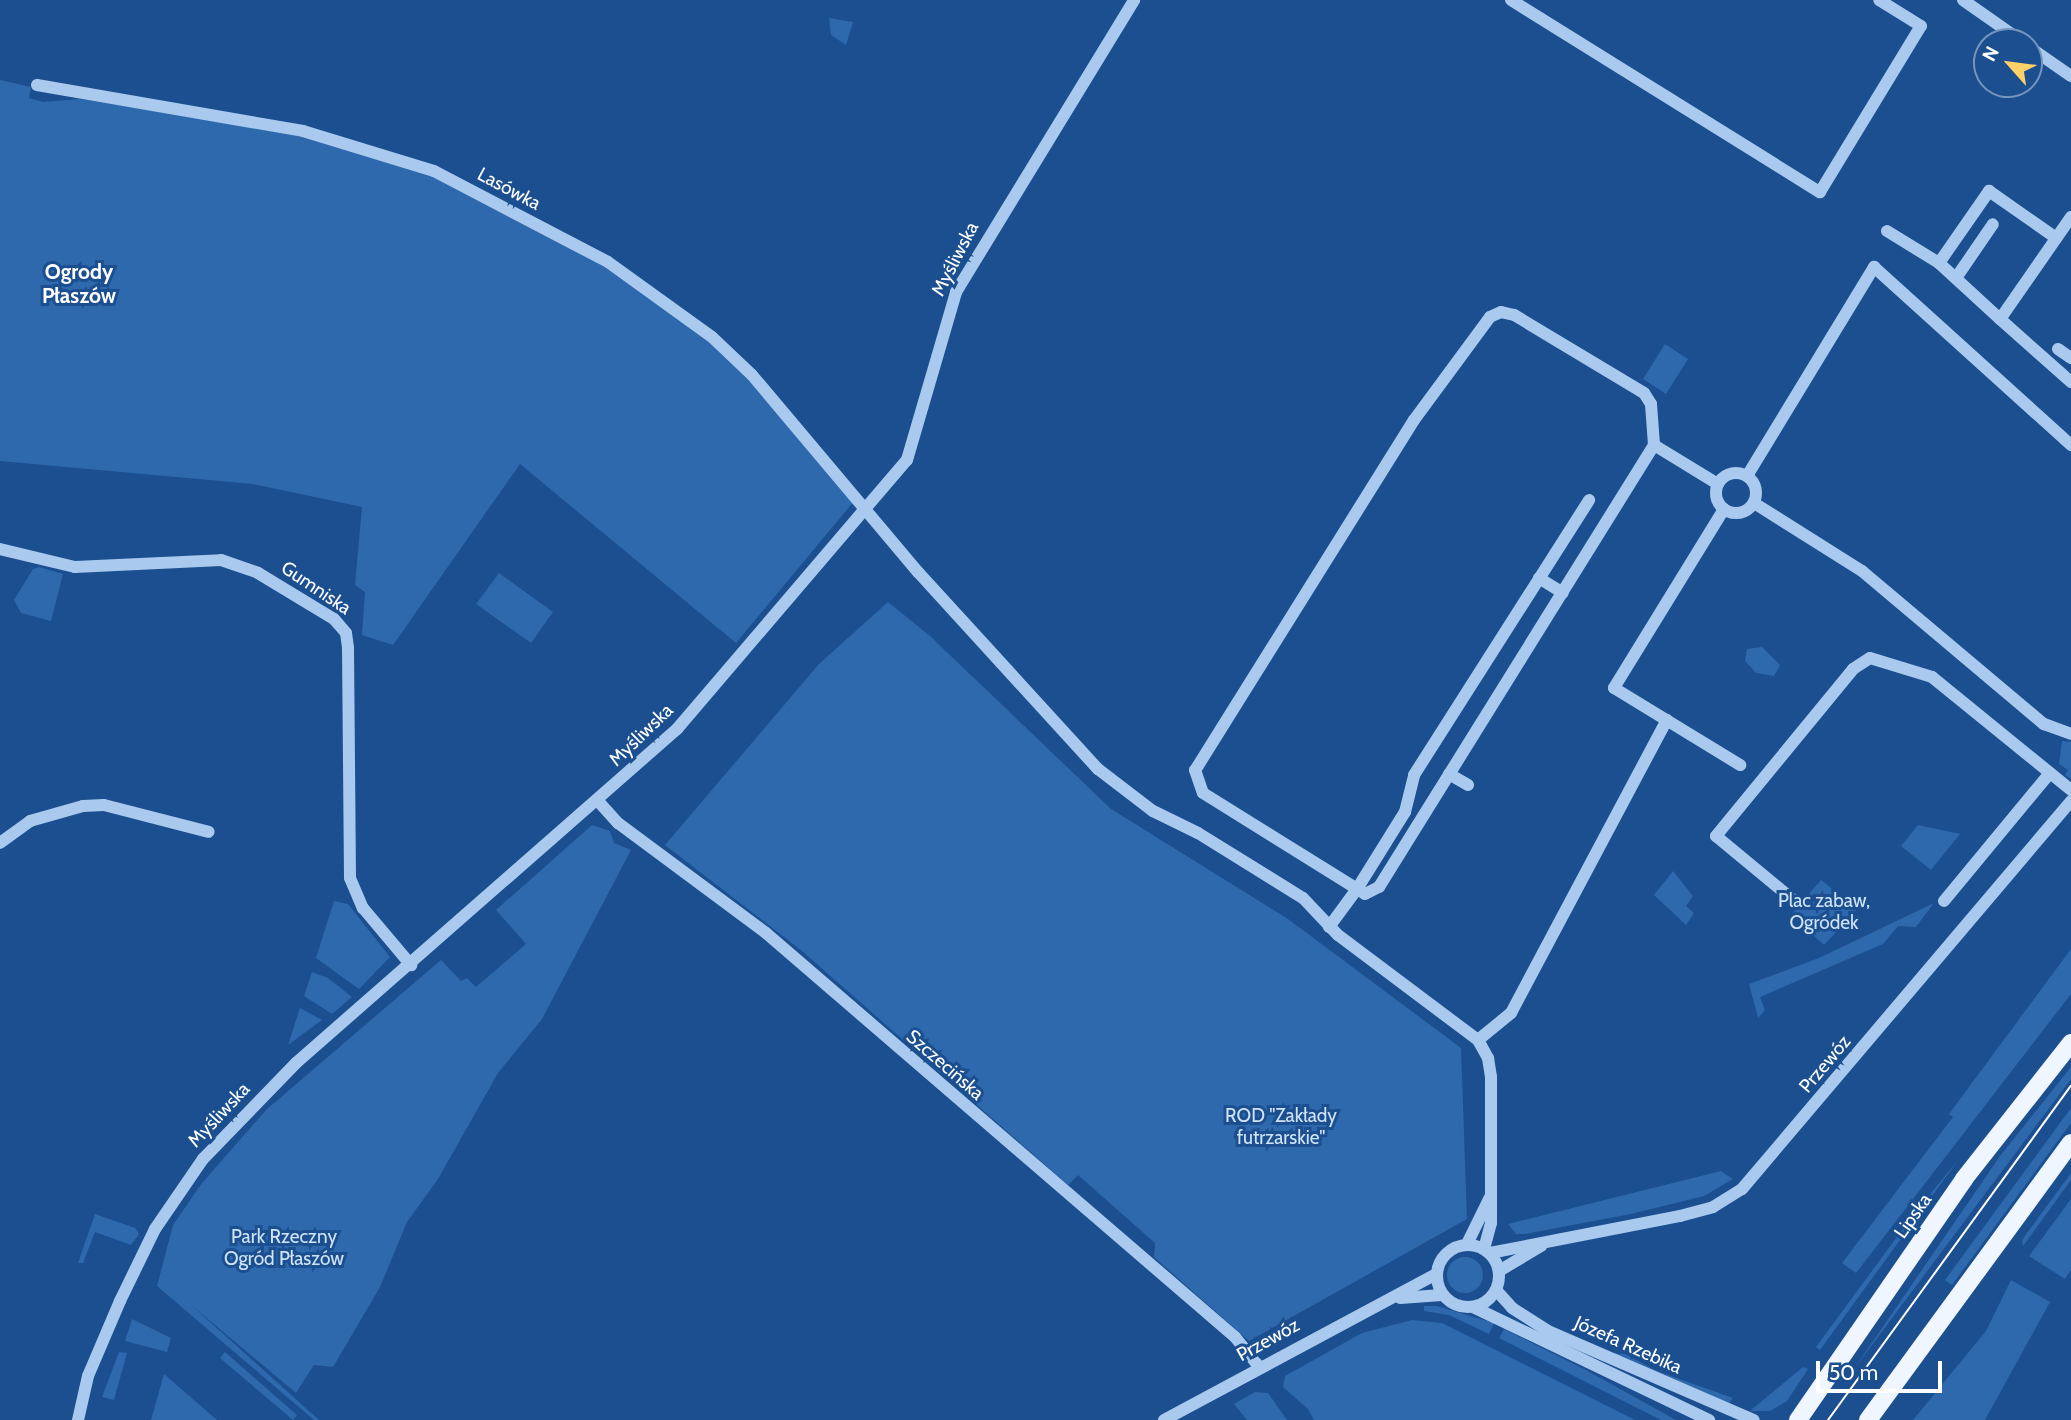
<!DOCTYPE html>
<meta charset="utf-8">
<style>
body{margin:0}
#map{position:relative;width:2071px;height:1420px;overflow:hidden;background:#1b4f8f;font-family:Cabin,sans-serif}
div>[style]{position:absolute}
[style*='--x']{left:calc(var(--x)*1px);top:calc(var(--y)*1px);width:calc(var(--w)*1px);rotate:calc(var(--a)*1deg)}
.green>*{inset:0;background:#2e69ad}
.round{border-radius:50%}
.minor>*{height:12px;margin:-6px;padding:0 6px;transform-origin:6px;border-radius:6px;background:#a9c9ee}
.minor>.ring{margin:-6px;padding:0;box-sizing:content-box;background:none;border:12px solid #a9c9ee;border-radius:50%}
.major>*{height:18px;margin:-9px;padding:0 9px;transform-origin:9px;border-radius:9px;background:#f0f6ff}
.tram>*{height:2px;margin:-1px;padding:0 1px;transform-origin:1px;border-radius:1px;background:#fff}
span{translate:-50% -50%;white-space:nowrap;text-align:center;line-height:1.15;-webkit-text-stroke:6px #1b4f8f;paint-order:stroke}
.street-label{font-size:19px;color:#fff}
.park-label{font-size:19px;color:#cfe3fa}
.neighbourhood-label{font-size:21px;color:#fff;font-weight:700}
.north{position:absolute;left:1973px;top:28px;width:70px;height:70px;box-sizing:border-box;background:#1b4f8f;border:2px solid #7695bc;border-radius:50%;rotate:298deg;font-size:19px;font-weight:700;line-height:28px;text-align:center;color:#fff}
.north::after{content:'';display:block;margin:auto;width:24px;height:32px;background:#ffd166;clip-path:polygon(50% 0,100% 100%,50% 72%,0 100%)}
.scale{position:absolute;left:1816px;top:1361px;width:126px;height:32px;box-sizing:border-box;border:4px solid #fff;border-top:0;padding-left:9px;font-size:21px;line-height:24px;white-space:nowrap;color:#fff;-webkit-text-stroke:5px #1b4f8f;paint-order:stroke}
</style>
<div id="map">
<div class="green">
<div style="clip-path:polygon(829px 18px,853px 22px,846px 45px,831px 35px)"></div>
<div style="clip-path:polygon(0 80px,31px 87px,29px 98px,43px 102px,79px 99px,302px 132px,433px 172px,607px 264px,666px 303px,751px 377px,855px 500px,736px 643px,520px 464px,393px 645px,362px 635px,365px 592px,355px 585px,362px 507px,253px 484px,0 461px)"></div>
<div style="clip-path:polygon(1665px 344px,1688px 359px,1666px 394px,1643px 379px)"></div>
<div style="clip-path:polygon(39px 567px,63px 574px,51px 621px,21px 613px,14px 600px,33px 569px)"></div>
<div style="clip-path:polygon(499px 573px,553px 612px,531px 643px,476px 604px)"></div>
<div style="clip-path:polygon(888px 602px,930px 636px,1111px 809px,1288px 919px,1461px 1048px,1467px 1219px,1249px 1341px,1154px 1257px,1155px 1243px,1078px 1175px,1068px 1185px,802px 951px,665px 845px,819px 664px)"></div>
<div style="clip-path:polygon(1762px 647px,1780px 665px,1774px 676px,1756px 673px,1745px 661px,1747px 649px)"></div>
<div style="clip-path:polygon(2062px 741px,2071px 742px,2071px 779px,2065px 775px,2068px 770px,2059px 764px)"></div>
<div style="clip-path:polygon(592px 825px,610px 831px,614px 843px,631px 850px,542px 1019px,498px 1073px,438px 1179px,407px 1222px,380px 1287px,333px 1367px,314px 1365px,296px 1393px,190px 1304px,319px 1420px,314px 1420px,157px 1286px,173px 1225px,202px 1183px,266px 1110px,441px 960px,461px 981px,467px 978px,476px 987px,526px 944px,496px 910px)"></div>
<div style="clip-path:polygon(1918px 825px,1960px 834px,1931px 870px,1901px 846px)"></div>
<div style="clip-path:polygon(1673px 871px,1693px 896px,1686px 906px,1694px 913px,1686px 925px,1654px 895px)"></div>
<div style="clip-path:polygon(1821px 880px,1857px 909px,1824px 945px,1791px 915px)"></div>
<div style="clip-path:polygon(334px 901px,348px 904px,390px 957px,359px 989px,316px 958px)"></div>
<div style="clip-path:polygon(1934px 903px,1916px 927px,1898px 926px,1883px 944px,1760px 997px,1765px 1010px,1758px 1018px,1749px 984px,1819px 958px)"></div>
<div style="clip-path:polygon(2071px 949px,2071px 994px,1856px 1273px,1842px 1263px,1953px 1117px,1949px 1114px)"></div>
<div style="clip-path:polygon(312px 972px,328px 978px,352px 997px,332px 1014px,304px 996px)"></div>
<div style="clip-path:polygon(300px 1008px,322px 1020px,288px 1045px)"></div>
<div style="clip-path:polygon(2071px 1067px,2071px 1079px,1854px 1369px,2000px 1156px)"></div>
<div style="clip-path:polygon(2071px 1108px,2071px 1123px,1952px 1285px,1945px 1280px)"></div>
<div style="clip-path:polygon(1959px 1159px,1820px 1350px,1816px 1347px,1913px 1215px)"></div>
<div style="clip-path:polygon(1721px 1171px,1733px 1179px,1704px 1196px,1631px 1214px,1525px 1234px,1516px 1234px,1508px 1224px)"></div>
<div style="clip-path:polygon(2071px 1173px,2071px 1180px,2023px 1246px,2022px 1240px)"></div>
<div style="clip-path:polygon(2071px 1199px,2071px 1270px,2065px 1279px,2029px 1256px)"></div>
<div style="clip-path:polygon(95px 1214px,135px 1228px,139px 1234px,131px 1245px,95px 1232px,83px 1263px,78px 1263px)"></div>
<div class="round" style="left:1447px;top:1257px;width:36px;height:36px"></div>
<div style="clip-path:polygon(2011px 1280px,2050px 1302px,1985px 1420px,1913px 1420px,1986px 1331px)"></div>
<div style="clip-path:polygon(1424px 1306px,1437px 1306px,1494px 1323px,1489px 1334px,1449px 1315px,1424px 1311px)"></div>
<div style="clip-path:polygon(132px 1319px,171px 1338px,167px 1352px,125px 1341px)"></div>
<div style="clip-path:polygon(1412px 1320px,1442px 1323px,1635px 1420px,1314px 1420px,1308px 1409px,1283px 1387px,1285px 1376px,1362px 1333px)"></div>
<div style="clip-path:polygon(1504px 1329px,1584px 1369px,1676px 1420px,1661px 1420px,1499px 1338px)"></div>
<div style="clip-path:polygon(119px 1352px,127px 1353px,114px 1400px,102px 1397px)"></div>
<div style="clip-path:polygon(225px 1352px,297px 1415px,293px 1420px,220px 1358px)"></div>
<div style="clip-path:polygon(1612px 1353px,1625px 1354px,1657px 1371px,1733px 1398px,1729px 1403px)"></div>
<div style="clip-path:polygon(1803px 1367px,1808px 1369px,1787px 1401px,1770px 1411px,1750px 1411px)"></div>
<div style="clip-path:polygon(164px 1374px,217px 1420px,151px 1420px)"></div>
<div style="clip-path:polygon(1255px 1392px,1268px 1393px,1287px 1420px,1247px 1420px,1234px 1404px)"></div>
</div>
<div class="minor">
<div style="--x:1511;--y:0;--w:364;--a:31.9"></div>
<div style="--x:1820;--y:192;--w:194;--a:-58.7"></div>
<div style="--x:1921;--y:26;--w:49;--a:-148.2"></div>
<div style="--x:1963;--y:0;--w:73;--a:35"></div>
<div style="--x:2029;--y:47;--w:51;--a:34.6"></div>
<div style="--x:37;--y:85;--w:270;--a:9.8"></div>
<div style="--x:303;--y:131;--w:137;--a:17"></div>
<div style="--x:434;--y:171;--w:196;--a:27.6"></div>
<div style="--x:608;--y:262;--w:128;--a:35.8"></div>
<div style="--x:712;--y:337;--w:55;--a:43.5"></div>
<div style="--x:752;--y:375;--w:258;--a:49.9"></div>
<div style="--x:918;--y:572;--w:267;--a:47.6"></div>
<div style="--x:1098;--y:769;--w:69;--a:37.4"></div>
<div style="--x:1153;--y:811;--w:50;--a:26.1"></div>
<div style="--x:1198;--y:833;--w:123;--a:31.8"></div>
<div style="--x:1303;--y:898;--w:51;--a:46.6"></div>
<div style="--x:1338;--y:935;--w:175;--a:36.9"></div>
<div style="--x:1478;--y:1040;--w:21;--a:61"></div>
<div style="--x:1488;--y:1058;--w:19;--a:81"></div>
<div style="--x:1491;--y:1077;--w:146;--a:90"></div>
<div style="--x:1491;--y:1223;--w:27;--a:105"></div>
<div style="--x:2071;--y:217;--w:124;--a:124.8"></div>
<div style="--x:2000;--y:319;--w:95;--a:41.6"></div>
<div style="--x:1887;--y:231;--w:61;--a:31.6"></div>
<div style="--x:1939;--y:263;--w:83;--a:42.6"></div>
<div style="--x:1939;--y:263;--w:88;--a:-55.2"></div>
<div style="--x:1989;--y:191;--w:82;--a:35"></div>
<div style="--x:1956;--y:278;--w:65;--a:-55.6"></div>
<div style="--x:2058;--y:349;--w:16;--a:35"></div>
<div style="--x:1654;--y:445;--w:75;--a:31.4"></div>
<div class="ring" style="left:1716px;top:473px;width:28px;height:28px"></div>
<div style="--x:1747;--y:476;--w:245;--a:-58.7"></div>
<div style="--x:1874;--y:267;--w:266;--a:42.1"></div>
<div style="--x:1754;--y:503;--w:128;--a:32.2"></div>
<div style="--x:1862;--y:571;--w:238;--a:40.1"></div>
<div style="--x:2044;--y:724;--w:29;--a:20"></div>
<div style="--x:1724;--y:509;--w:210;--a:121.6"></div>
<div style="--x:1614;--y:688;--w:148;--a:31.4"></div>
<div style="--x:0;--y:549;--w:77;--a:13.5"></div>
<div style="--x:75;--y:567;--w:146;--a:-2.7"></div>
<div style="--x:221;--y:560;--w:39;--a:19"></div>
<div style="--x:258;--y:573;--w:89;--a:31.2"></div>
<div style="--x:334;--y:619;--w:18;--a:49"></div>
<div style="--x:346;--y:633;--w:15;--a:82"></div>
<div style="--x:348;--y:648;--w:230;--a:89.5"></div>
<div style="--x:350;--y:878;--w:33;--a:67"></div>
<div style="--x:363;--y:908;--w:75;--a:49.9"></div>
<div style="--x:1539;--y:578;--w:28;--a:32"></div>
<div style="--x:1449;--y:774;--w:22;--a:30"></div>
<div style="--x:598;--y:801;--w:30;--a:48"></div>
<div style="--x:618;--y:823;--w:184;--a:36.6"></div>
<div style="--x:766;--y:933;--w:619;--a:40.74"></div>
<div style="--x:1235;--y:1337;--w:38;--a:51"></div>
<div style="--x:0;--y:843;--w:37;--a:-36"></div>
<div style="--x:30;--y:821;--w:55;--a:-15.8"></div>
<div style="--x:83;--y:806;--w:21;--a:-3"></div>
<div style="--x:104;--y:805;--w:108;--a:14.4"></div>
<div style="--x:1944;--y:901;--w:166;--a:-50.4"></div>
<div style="--x:1797;--y:903;--w:105;--a:-140.4"></div>
<div style="--x:1716;--y:836;--w:216;--a:-50.6"></div>
<div style="--x:1853;--y:669;--w:20;--a:-33"></div>
<div style="--x:1870;--y:658;--w:65;--a:17"></div>
<div style="--x:1932;--y:677;--w:179;--a:39.1"></div>
<div style="--x:1329;--y:927;--w:47;--a:-53.6"></div>
<div style="--x:1357;--y:889;--w:9;--a:32"></div>
<div style="--x:1365;--y:894;--w:16;--a:-27"></div>
<div style="--x:1379;--y:887;--w:521;--a:-58.11"></div>
<div style="--x:1654;--y:445;--w:41;--a:-94.2"></div>
<div style="--x:1651;--y:404;--w:13;--a:-122"></div>
<div style="--x:1644;--y:393;--w:152;--a:-149"></div>
<div style="--x:1514;--y:315;--w:13;--a:-167"></div>
<div style="--x:1501;--y:312;--w:12;--a:156"></div>
<div style="--x:1490;--y:317;--w:128;--a:126.4"></div>
<div style="--x:1414;--y:420;--w:413;--a:122"></div>
<div style="--x:1195;--y:770;--w:24;--a:71"></div>
<div style="--x:1203;--y:793;--w:181;--a:31.9"></div>
<div style="--x:1357;--y:889;--w:91;--a:-58.1"></div>
<div style="--x:1405;--y:812;--w:38;--a:-76"></div>
<div style="--x:1414;--y:775;--w:326;--a:-57.5"></div>
<div style="--x:1478;--y:1040;--w:43;--a:-39.3"></div>
<div style="--x:1511;--y:1013;--w:332;--a:-62"></div>
<div style="--x:1467;--y:1244;--w:52;--a:-63.9"></div>
<div class="ring" style="left:1437px;top:1245px;width:50px;height:50px"></div>
<div style="--x:1490;--y:1253;--w:194;--a:-11"></div>
<div style="--x:1680;--y:1216;--w:34;--a:-15"></div>
<div style="--x:1713;--y:1207;--w:34;--a:-32"></div>
<div style="--x:1742;--y:1189;--w:509;--a:-49.7"></div>
<div style="--x:1499;--y:1271;--w:49;--a:-30.8"></div>
<div style="--x:1496;--y:1290;--w:24;--a:48"></div>
<div style="--x:1512;--y:1308;--w:43;--a:32.6"></div>
<div style="--x:1548;--y:1331;--w:224;--a:23.4"></div>
<div style="--x:1400;--y:1298;--w:42;--a:-4.1"></div>
<div style="--x:1473;--y:1307;--w:262;--a:25.6"></div>
<div style="--x:78;--y:1420;--w:45;--a:-77.2"></div>
<div style="--x:88;--y:1376;--w:82;--a:-66.9"></div>
<div style="--x:120;--y:1301;--w:80;--a:-64.1"></div>
<div style="--x:155;--y:1229;--w:85;--a:-55.6"></div>
<div style="--x:203;--y:1159;--w:134;--a:-45.9"></div>
<div style="--x:296;--y:1063;--w:507;--a:-41.24"></div>
<div style="--x:677;--y:729;--w:354;--a:-49.5"></div>
<div style="--x:907;--y:460;--w:175;--a:-73.7"></div>
<div style="--x:956;--y:292;--w:342;--a:-58.6"></div>
<div style="--x:1164;--y:1420;--w:309;--a:-28.2"></div>
</div>
<div class="major">
<div style="--x:1798;--y:1420;--w:293;--a:-55.4"></div>
<div style="--x:1964;--y:1179;--w:173;--a:-51.8"></div>
<div style="--x:1868;--y:1420;--w:343;--a:-53.8"></div>
</div>
<div class="tram">
<div style="--x:1828;--y:1420;--w:413;--a:-54"></div>
</div>
<div class="street-label">
<span style="left:509px;top:189px;rotate:28deg">Lasówka</span>
<span style="left:955px;top:259px;rotate:-63deg">Myśliwska</span>
<span style="left:316px;top:588px;rotate:34deg">Gumniska</span>
<span style="left:641px;top:735px;rotate:-44deg">Myśliwska</span>
<span style="left:1825px;top:1064px;rotate:-50deg">Przewóz</span>
<span style="left:945px;top:1065px;rotate:41deg">Szczecińska</span>
<span style="left:219px;top:1115px;rotate:-47deg">Myśliwska</span>
<span style="left:1913px;top:1216px;rotate:-55deg">Lipska</span>
<span style="left:1268px;top:1340px;rotate:-29deg">Przewóz</span>
<span style="left:1628px;top:1345px;rotate:24deg">Józefa Rzebika</span>
</div>
<div class="park-label">
<span style="left:1824px;top:912px">Plac zabaw,<br>Ogródek</span>
<span style="left:1281px;top:1127px">ROD "Zakłady<br>futrzarskie"</span>
<span style="left:284px;top:1248px">Park Rzeczny<br>Ogród Płaszów</span>
</div>
<div class="neighbourhood-label">
<span style="left:79px;top:284px">Ogrody<br>Płaszów</span>
</div>
<div class="north">N</div>
<div class="scale">50 m</div>
</div>
